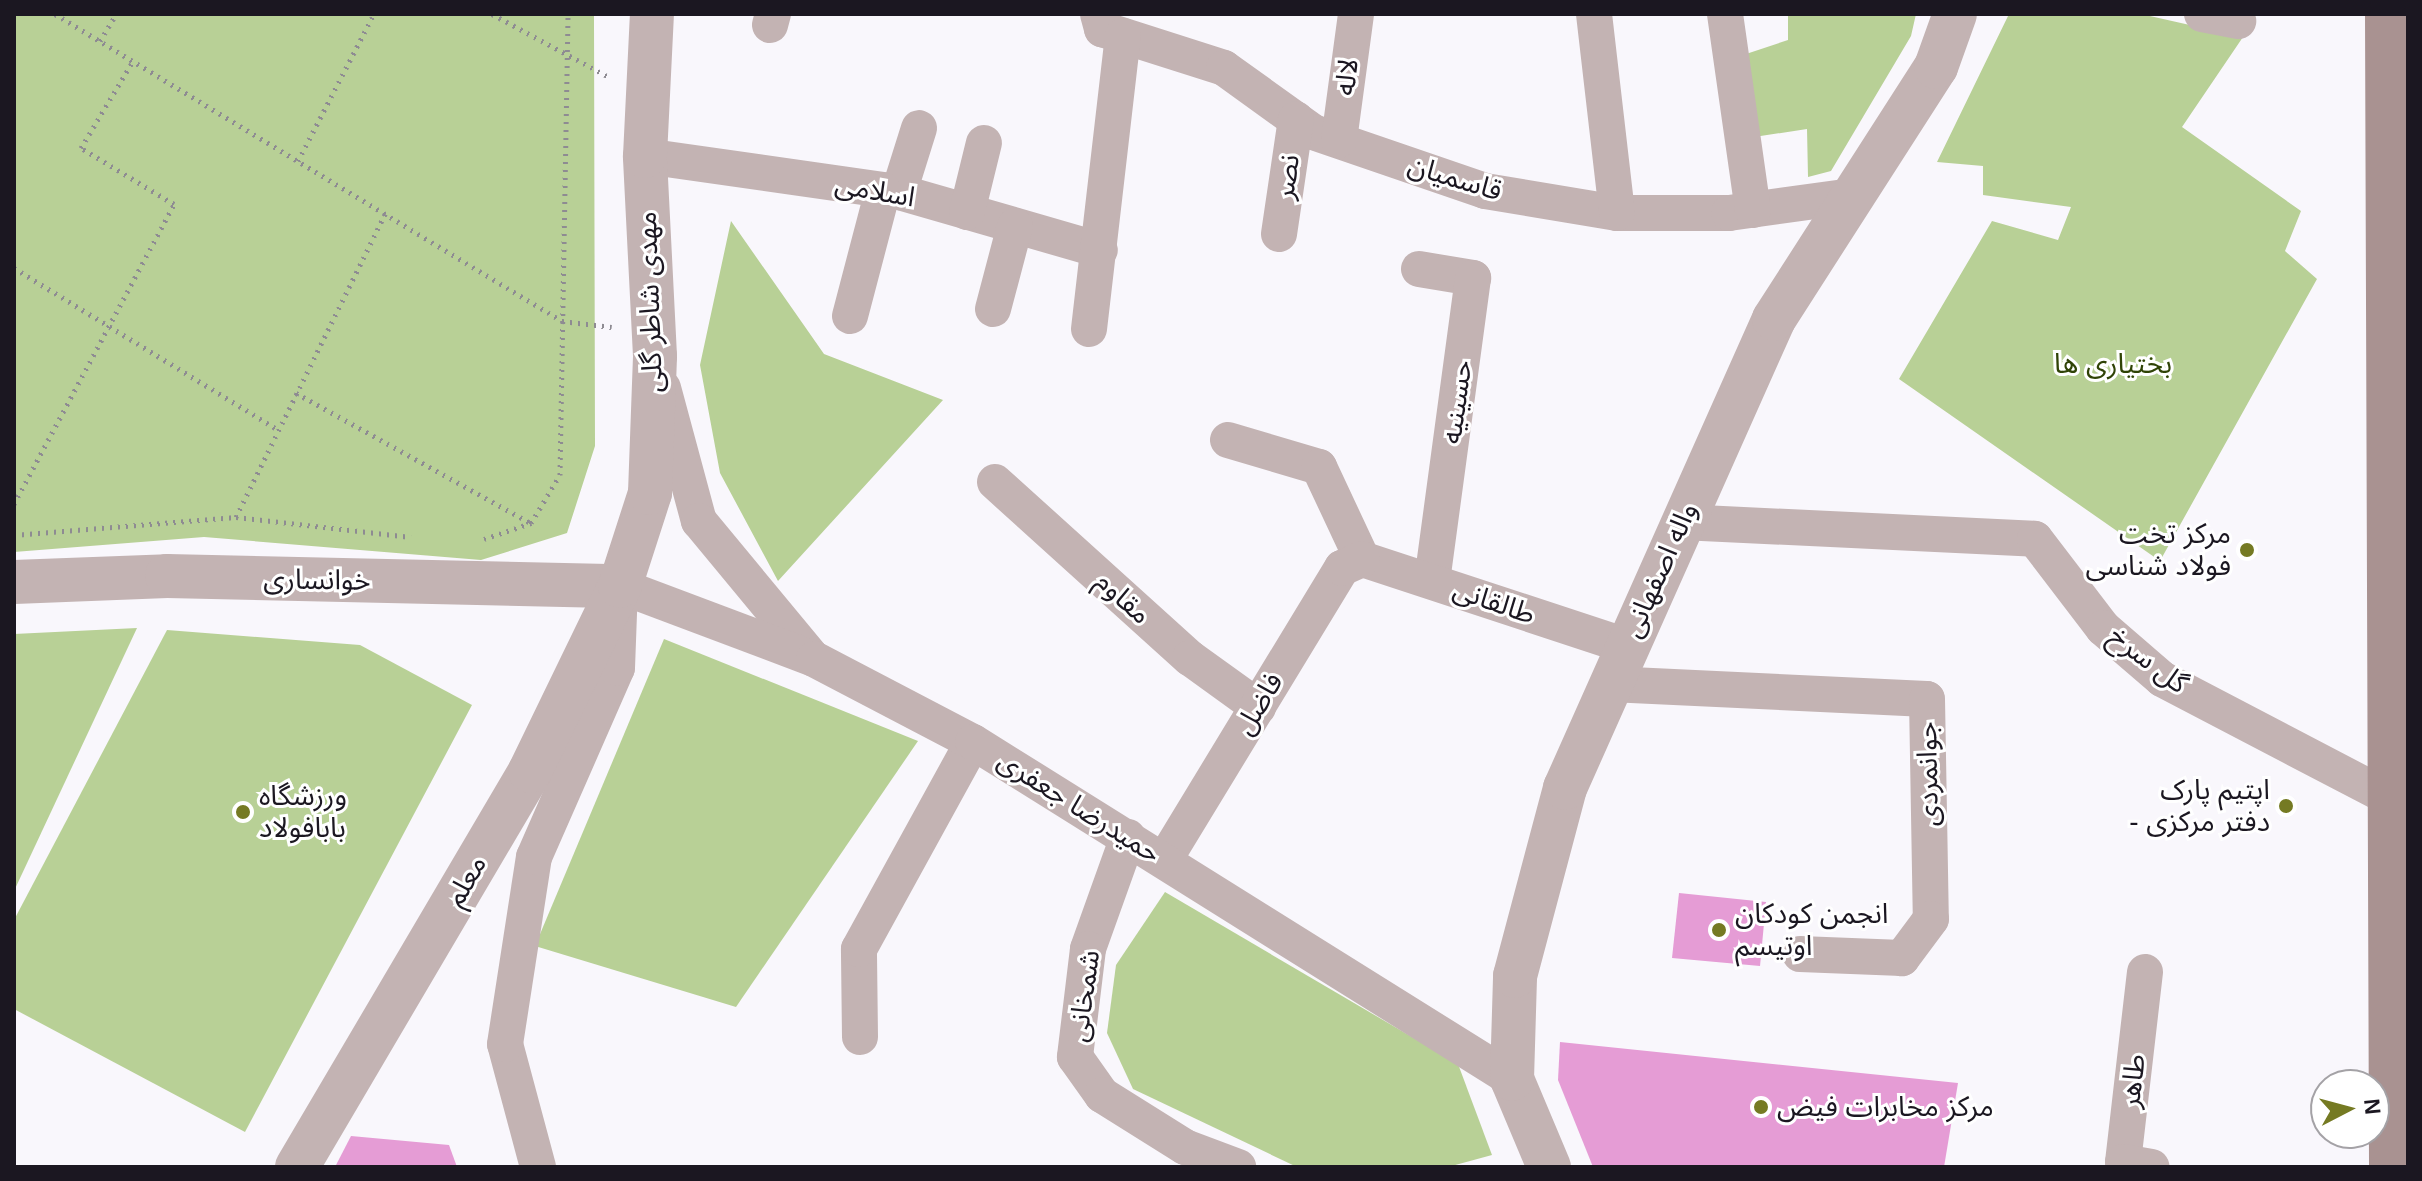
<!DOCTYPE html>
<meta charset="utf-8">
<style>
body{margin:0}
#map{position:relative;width:2422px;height:1181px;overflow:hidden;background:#f9f7fc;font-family:Arial,"Noto Sans Arabic",sans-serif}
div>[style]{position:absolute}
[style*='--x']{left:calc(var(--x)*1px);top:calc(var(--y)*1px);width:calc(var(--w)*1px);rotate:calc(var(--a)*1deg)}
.green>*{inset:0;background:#b8d096}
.building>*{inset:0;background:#e59cd5}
.path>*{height:5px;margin-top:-2.5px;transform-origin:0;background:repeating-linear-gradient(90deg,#8e8b92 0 2px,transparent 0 8px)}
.minor>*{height:36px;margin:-18px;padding:0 18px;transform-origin:18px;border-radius:18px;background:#c3b3b3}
.tertiary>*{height:44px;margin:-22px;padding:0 22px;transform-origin:22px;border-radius:22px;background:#c3b3b3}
.secondary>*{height:44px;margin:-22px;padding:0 22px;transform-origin:22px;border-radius:22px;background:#a99291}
.dots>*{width:22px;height:22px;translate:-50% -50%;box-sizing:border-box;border:4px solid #fff;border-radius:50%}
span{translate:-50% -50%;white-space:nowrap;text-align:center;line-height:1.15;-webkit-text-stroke:6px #fff;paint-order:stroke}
.street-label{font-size:28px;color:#1b1721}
.park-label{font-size:28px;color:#2f4306}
.poi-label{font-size:28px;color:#1b1721}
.right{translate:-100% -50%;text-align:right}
.left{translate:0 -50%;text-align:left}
.frame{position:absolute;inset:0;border:16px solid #1b1721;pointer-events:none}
.north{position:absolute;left:2310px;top:1069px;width:80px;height:80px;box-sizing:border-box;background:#fff;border:2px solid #a4a2a6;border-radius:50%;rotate:84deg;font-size:22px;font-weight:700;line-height:32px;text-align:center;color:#1b1721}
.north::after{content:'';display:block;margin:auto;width:28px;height:36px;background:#757a23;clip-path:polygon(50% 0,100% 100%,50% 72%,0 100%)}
</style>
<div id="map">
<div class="green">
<div style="clip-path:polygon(14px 14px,594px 14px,595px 446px,567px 533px,481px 560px,204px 537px,14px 552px)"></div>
<div style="clip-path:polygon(1788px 14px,1916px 14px,1911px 36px,1831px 171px,1808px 177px,1807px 129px,1754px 137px,1743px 55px,1788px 40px)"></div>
<div style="clip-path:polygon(2009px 14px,2141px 14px,2243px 37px,2182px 127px,2301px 211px,2285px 251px,2317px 279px,2160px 561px,1899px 379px,1992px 221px,2058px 240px,2071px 207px,1983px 195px,1983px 166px,1937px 162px)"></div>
<div style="clip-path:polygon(731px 221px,824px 354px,943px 400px,778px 581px,720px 473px,700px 365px)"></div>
<div style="clip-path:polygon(137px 628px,14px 891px,14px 634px)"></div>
<div style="clip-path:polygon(167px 630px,360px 645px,472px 705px,245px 1132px,14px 1009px,14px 920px)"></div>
<div style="clip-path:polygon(664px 639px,918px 741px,736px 1007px,535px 946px)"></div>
<div style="clip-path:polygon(1165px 892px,1458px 1064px,1492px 1155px,1448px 1167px,1297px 1167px,1133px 1089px,1107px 1033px,1116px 965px)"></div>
</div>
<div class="building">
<div style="clip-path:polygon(1679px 893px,1766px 902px,1760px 966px,1672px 958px)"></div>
<div style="clip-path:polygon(1560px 1042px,1958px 1083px,1944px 1167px,1593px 1167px,1558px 1080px)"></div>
<div style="clip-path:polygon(351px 1136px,449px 1145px,457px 1167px,335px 1167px)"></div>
</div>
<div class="path">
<div style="--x:55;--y:14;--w:593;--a:31.2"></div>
<div style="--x:562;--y:321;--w:50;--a:6.8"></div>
<div style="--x:492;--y:14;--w:131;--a:28.3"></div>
<div style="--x:100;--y:41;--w:31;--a:-59"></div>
<div style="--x:298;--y:161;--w:165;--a:-62.7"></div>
<div style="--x:14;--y:268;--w:310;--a:31.5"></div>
<div style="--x:296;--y:393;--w:269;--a:29"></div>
<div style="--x:14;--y:504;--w:340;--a:-61.9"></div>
<div style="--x:174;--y:204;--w:109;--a:-148.9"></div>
<div style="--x:81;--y:148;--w:101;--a:-59.1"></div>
<div style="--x:236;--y:517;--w:338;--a:-63.8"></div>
<div style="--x:14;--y:535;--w:223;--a:-4.6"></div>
<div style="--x:236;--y:517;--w:176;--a:6.5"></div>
<div style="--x:484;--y:539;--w:50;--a:-18.8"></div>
<div style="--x:531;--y:523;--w:56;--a:-58.9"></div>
<div style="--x:560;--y:475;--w:461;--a:-89"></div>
</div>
<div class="minor">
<div style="--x:1098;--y:14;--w:16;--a:75"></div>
<div style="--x:1102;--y:29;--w:128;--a:17.7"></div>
<div style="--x:1224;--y:68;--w:110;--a:35.7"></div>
<div style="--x:1313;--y:132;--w:182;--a:18.9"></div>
<div style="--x:1485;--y:191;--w:134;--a:9.5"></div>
<div style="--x:1617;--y:213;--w:112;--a:0"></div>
<div style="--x:1729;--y:213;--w:124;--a:-7.9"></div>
<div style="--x:1594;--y:14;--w:200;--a:83.4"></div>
<div style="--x:1725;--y:14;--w:198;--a:81.9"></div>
<div style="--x:2202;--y:14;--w:37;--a:11"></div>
<div style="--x:770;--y:25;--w:11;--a:-75"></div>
<div style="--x:1339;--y:140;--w:127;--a:-82.3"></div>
<div style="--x:645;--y:156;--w:257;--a:8.1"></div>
<div style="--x:899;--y:192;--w:209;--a:16.1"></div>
<div style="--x:899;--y:192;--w:67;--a:-72.6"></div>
<div style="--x:967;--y:212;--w:71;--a:-76.2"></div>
<div style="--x:1279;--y:234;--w:116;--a:-81.6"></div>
<div style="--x:1419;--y:269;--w:55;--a:9.5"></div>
<div style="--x:1473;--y:278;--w:306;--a:97.7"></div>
<div style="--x:993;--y:309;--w:86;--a:-75.2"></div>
<div style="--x:850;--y:316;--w:130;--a:-75.3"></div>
<div style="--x:1089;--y:329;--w:295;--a:-83.4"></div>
<div style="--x:663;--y:388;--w:138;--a:74.9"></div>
<div style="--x:699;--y:521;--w:174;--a:50.4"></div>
<div style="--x:1228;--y:440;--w:95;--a:16.5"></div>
<div style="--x:1319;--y:467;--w:102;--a:64.9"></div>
<div style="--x:995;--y:482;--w:263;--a:42.1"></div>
<div style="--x:1190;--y:658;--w:84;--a:35.8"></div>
<div style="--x:1681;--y:522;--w:354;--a:2.7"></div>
<div style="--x:2035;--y:539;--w:112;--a:52.6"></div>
<div style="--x:2103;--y:628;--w:78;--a:40.8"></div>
<div style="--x:2162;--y:679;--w:261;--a:27.6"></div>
<div style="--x:1362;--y:559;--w:278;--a:18.2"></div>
<div style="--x:1610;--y:684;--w:317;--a:2.7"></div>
<div style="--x:1927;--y:699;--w:220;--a:89"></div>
<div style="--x:1931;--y:919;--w:49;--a:126.6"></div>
<div style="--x:1902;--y:958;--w:102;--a:-177.8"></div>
<div style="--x:1128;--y:837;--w:119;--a:109.7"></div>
<div style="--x:1088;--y:949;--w:109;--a:96.9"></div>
<div style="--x:1075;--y:1057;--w:47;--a:54.6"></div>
<div style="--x:1102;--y:1095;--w:98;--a:32.1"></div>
<div style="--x:1185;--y:1147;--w:57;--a:20.7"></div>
<div style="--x:1165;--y:859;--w:341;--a:-58.7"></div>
<div style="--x:1342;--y:568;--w:22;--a:-24"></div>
<div style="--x:2145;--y:972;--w:191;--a:96.6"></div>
<div style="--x:2123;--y:1162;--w:29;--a:10"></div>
<div style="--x:860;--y:1037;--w:88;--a:-90.7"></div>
<div style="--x:859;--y:949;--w:236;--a:-61.2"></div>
<div style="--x:538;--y:1167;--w:127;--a:-105"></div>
<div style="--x:505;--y:1044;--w:189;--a:-81.2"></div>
<div style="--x:534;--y:857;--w:206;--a:-66.3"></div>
<div style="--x:617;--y:668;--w:82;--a:-87.9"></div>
<div style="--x:620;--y:586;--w:207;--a:20.6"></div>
<div style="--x:814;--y:659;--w:179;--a:27.6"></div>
<div style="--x:973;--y:742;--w:636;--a:32.01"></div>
</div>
<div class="tertiary">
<div style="--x:14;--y:582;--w:153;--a:-2.2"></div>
<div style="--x:167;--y:576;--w:453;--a:1.3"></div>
<div style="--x:297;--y:1167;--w:459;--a:-59.5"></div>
<div style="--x:530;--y:771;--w:206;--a:-64.1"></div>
<div style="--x:620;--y:586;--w:98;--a:-72.1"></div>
<div style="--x:650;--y:493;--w:137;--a:-87.9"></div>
<div style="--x:655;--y:356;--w:200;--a:-92.9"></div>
<div style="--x:645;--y:156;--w:142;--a:-87.2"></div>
<div style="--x:1549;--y:1167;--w:95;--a:-112.8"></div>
<div style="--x:1512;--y:1079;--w:103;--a:-88.3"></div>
<div style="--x:1515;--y:976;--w:195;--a:-75.1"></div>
<div style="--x:1565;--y:788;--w:513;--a:-65.98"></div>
<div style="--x:1774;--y:319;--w:300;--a:-57.3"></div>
<div style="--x:1936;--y:67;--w:56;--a:-70.3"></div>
</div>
<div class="secondary">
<div style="--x:2387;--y:14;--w:1153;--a:89.8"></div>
</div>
<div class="dots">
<div style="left:2247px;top:550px;background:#757a23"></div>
<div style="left:2286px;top:806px;background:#757a23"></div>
<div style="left:243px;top:812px;background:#757a23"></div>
<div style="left:1719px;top:930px;background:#757a23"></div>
<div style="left:1761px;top:1107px;background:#757a23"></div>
</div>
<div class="street-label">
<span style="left:1347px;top:77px;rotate:-83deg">لاله</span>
<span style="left:1287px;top:177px;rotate:-82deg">نصر</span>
<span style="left:1455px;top:178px;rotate:17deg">قاسمیان</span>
<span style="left:875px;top:191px;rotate:10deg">اسلامی</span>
<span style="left:650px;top:302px;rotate:-92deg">مهدی شاطر گلی</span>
<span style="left:1457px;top:402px;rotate:-82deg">حسینیه</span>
<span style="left:1660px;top:570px;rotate:-66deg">واله اصفهانی</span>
<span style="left:317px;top:580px;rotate:1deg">خوانساری</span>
<span style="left:1123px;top:598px;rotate:42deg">مقاوم</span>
<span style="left:1494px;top:602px;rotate:19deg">طالقانی</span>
<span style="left:2148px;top:660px;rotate:37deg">گل سرخ</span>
<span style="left:1259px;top:704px;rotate:-59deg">فاضل</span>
<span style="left:1928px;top:774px;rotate:-91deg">جوانمردی</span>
<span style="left:1079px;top:807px;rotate:32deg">حمیدرضا جعفری</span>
<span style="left:466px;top:881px;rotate:-60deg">معلم</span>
<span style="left:1084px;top:996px;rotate:-82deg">شمخانی</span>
<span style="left:2133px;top:1081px;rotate:-83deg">طاهر</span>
</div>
<div class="park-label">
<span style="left:2113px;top:364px">بختیاری ها</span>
</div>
<div class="poi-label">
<span class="right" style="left:2231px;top:550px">مرکز تخت<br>فولاد شناسی</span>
<span class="right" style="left:2270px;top:806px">اپتیم پارک<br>- دفتر مرکزی</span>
<span class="left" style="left:259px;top:812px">ورزشگاه<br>بابافولاد</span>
<span class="left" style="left:1735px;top:930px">انجمن کودکان<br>اوتیسم</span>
<span class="left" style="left:1777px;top:1107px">مرکز مخابرات فیض</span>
</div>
<div class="frame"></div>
<div class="north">N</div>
</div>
